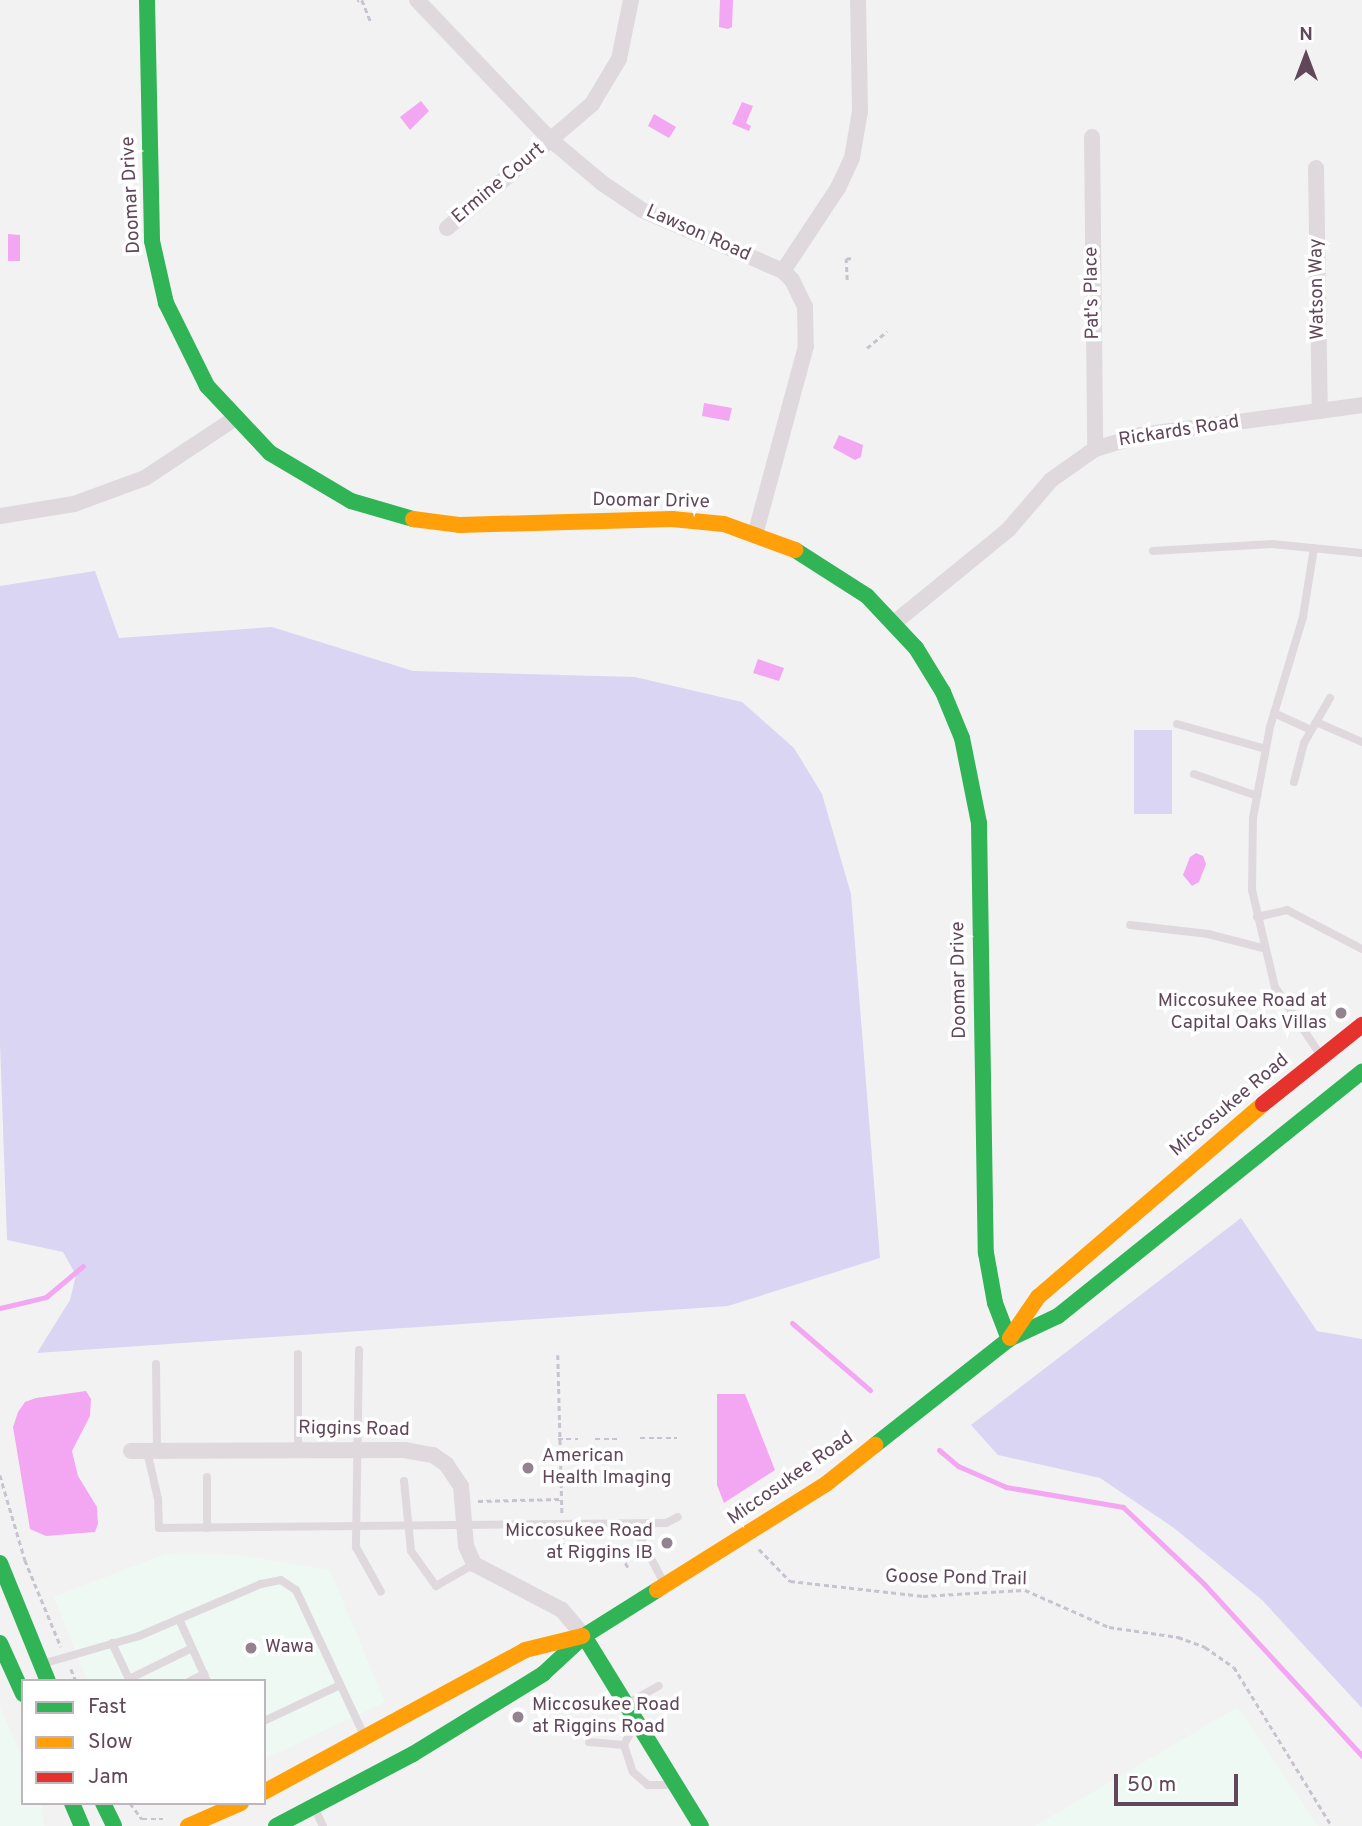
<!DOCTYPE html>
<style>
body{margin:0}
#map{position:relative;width:1362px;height:1826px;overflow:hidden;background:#f2f2f2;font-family:Overpass,sans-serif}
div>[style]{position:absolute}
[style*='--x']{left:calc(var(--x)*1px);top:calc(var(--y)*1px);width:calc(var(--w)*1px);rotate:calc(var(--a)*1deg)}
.commercial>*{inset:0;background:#eef9f3}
.green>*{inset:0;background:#dad5f3}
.water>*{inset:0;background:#f3a7f2}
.stream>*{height:5px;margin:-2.5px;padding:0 2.5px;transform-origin:2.5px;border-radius:2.5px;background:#f3a7f2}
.path>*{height:2.5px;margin-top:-1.25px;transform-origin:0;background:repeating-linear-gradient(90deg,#c9c2d0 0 5px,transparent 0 8.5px)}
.lane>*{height:8px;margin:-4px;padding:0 4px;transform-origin:4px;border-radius:4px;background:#dfd9de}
.street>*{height:16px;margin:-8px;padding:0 8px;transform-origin:8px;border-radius:8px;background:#dfd9de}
.fast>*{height:16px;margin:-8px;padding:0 8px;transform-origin:8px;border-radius:8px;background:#30b455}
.slow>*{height:16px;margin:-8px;padding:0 8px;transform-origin:8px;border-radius:8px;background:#ff9f0a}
.jam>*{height:16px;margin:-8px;padding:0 8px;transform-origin:8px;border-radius:8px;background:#e5322d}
.dots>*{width:19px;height:19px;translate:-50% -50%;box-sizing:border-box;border:4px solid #fff;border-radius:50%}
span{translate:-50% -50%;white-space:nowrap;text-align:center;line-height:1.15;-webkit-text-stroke:7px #fff;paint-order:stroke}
.street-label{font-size:19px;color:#604759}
.poi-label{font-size:19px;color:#604759}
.right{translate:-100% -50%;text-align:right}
.left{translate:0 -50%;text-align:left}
.legend{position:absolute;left:21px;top:1679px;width:245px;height:126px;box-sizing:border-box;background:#fff;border:2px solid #bfb5bd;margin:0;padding:9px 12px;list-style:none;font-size:21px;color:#604759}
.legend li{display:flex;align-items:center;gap:14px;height:35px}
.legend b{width:35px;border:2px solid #bfb5bd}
.north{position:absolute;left:1271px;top:21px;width:70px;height:70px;-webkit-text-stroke:5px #fff;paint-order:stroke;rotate:0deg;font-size:19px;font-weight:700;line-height:28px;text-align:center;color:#604759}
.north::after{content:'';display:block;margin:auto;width:24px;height:32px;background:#604759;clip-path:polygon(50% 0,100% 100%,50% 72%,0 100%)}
.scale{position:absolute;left:1114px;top:1774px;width:124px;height:32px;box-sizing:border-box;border:4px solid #604759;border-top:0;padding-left:9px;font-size:21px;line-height:24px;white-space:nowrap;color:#604759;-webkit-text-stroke:5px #fff;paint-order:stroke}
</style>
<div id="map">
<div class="commercial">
<div style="clip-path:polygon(165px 1554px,240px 1555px,330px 1570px,385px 1702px,264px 1759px,264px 1681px,87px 1681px,54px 1597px)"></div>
<div style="clip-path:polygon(1238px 1707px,1318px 1826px,1035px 1826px,1069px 1806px)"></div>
<div style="clip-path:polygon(0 1708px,23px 1758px,23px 1803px,42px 1803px,44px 1826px,0 1826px)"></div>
</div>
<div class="green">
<div style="clip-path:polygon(95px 571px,119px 638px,272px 627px,413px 671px,635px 677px,742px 702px,794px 748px,822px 794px,851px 894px,880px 1258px,728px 1306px,37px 1353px,70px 1300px,76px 1275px,63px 1252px,7px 1240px,0 1043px,0 586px)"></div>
<div style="clip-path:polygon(1134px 730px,1172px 730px,1172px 814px,1134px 814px)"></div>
<div style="clip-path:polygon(1241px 1218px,1317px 1331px,1362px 1339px,1362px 1708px,1262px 1600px,1174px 1528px,1100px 1478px,998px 1455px,971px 1425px)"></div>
</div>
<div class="water">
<div style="clip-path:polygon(720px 0,733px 0,732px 27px,728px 29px,719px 27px)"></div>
<div style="clip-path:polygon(421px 101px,429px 111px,410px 130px,400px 117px)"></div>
<div style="clip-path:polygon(742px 102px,753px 106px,746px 123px,751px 126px,749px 131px,732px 124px)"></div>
<div style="clip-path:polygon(654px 114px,676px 127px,669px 138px,648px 126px)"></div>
<div style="clip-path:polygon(8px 234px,20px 235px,20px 261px,8px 261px)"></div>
<div style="clip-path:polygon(704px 403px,732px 408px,729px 421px,702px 416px)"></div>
<div style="clip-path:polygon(839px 435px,863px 445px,861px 457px,855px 460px,833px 448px)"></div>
<div style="clip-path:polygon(758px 659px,784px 668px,779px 681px,753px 673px)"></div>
<div style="clip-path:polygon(1196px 853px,1203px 856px,1206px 864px,1199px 882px,1192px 886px,1183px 875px,1190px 857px)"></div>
<div style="clip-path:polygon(86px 1391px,91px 1399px,90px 1416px,72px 1451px,78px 1476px,97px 1507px,98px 1524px,95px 1532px,46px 1536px,30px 1529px,13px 1427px,18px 1412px,25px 1402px,36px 1398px)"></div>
<div style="clip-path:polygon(717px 1394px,745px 1394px,775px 1470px,724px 1503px,717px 1485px)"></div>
</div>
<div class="stream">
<div style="--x:0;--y:1308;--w:47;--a:-13.4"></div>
<div style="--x:46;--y:1297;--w:48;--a:-40"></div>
<div style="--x:792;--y:1323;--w:103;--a:40.7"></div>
<div style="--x:939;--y:1450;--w:25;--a:40"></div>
<div style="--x:958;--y:1466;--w:52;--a:23.6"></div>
<div style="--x:1006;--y:1487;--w:119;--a:9.7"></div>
<div style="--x:1123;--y:1507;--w:112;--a:43.5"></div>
<div style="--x:1204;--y:1584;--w:234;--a:47.4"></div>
</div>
<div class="path">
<div style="--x:362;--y:0;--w:24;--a:68"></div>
<div style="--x:357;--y:1;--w:2;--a:-27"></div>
<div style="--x:847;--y:280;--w:21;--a:-93"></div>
<div style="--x:846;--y:259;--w:5;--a:-11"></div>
<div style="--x:867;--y:348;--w:26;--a:-40"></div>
<div style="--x:558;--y:1355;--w:158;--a:88.5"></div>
<div style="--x:640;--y:1438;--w:37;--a:0"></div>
<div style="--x:558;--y:1439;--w:20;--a:0"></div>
<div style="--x:595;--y:1439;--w:26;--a:0"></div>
<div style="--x:0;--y:1475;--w:89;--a:73.6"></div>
<div style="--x:25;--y:1560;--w:94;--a:67.5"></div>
<div style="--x:478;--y:1501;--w:84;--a:-1.4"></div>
<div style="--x:563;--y:1534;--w:14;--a:90"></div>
<div style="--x:563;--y:1548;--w:54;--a:0"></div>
<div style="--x:617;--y:1548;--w:24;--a:60"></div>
<div style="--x:759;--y:1549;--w:45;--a:45.9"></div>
<div style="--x:790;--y:1581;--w:134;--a:6.4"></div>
<div style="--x:923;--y:1596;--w:102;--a:-3.4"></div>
<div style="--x:1025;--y:1590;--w:92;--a:23.8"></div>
<div style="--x:1109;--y:1627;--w:70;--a:8.2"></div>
<div style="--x:1178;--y:1637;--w:29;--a:20"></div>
<div style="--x:1205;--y:1647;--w:35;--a:35"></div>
<div style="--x:1234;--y:1667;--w:187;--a:58.4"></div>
<div style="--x:71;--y:1669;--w:13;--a:67"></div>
<div style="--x:130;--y:1803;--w:20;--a:53"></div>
<div style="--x:142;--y:1819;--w:21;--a:0"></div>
</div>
<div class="lane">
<div style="--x:1314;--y:548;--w:70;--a:99.1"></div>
<div style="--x:1303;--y:617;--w:115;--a:106.7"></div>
<div style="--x:1270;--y:727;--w:93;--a:100.6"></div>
<div style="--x:1253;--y:818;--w:72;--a:90.8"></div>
<div style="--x:1252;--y:890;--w:100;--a:76.7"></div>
<div style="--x:1275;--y:987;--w:83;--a:56.3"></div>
<div style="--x:1153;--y:551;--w:119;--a:-3.4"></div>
<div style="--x:1272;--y:544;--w:90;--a:5.7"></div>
<div style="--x:1274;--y:713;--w:41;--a:24.7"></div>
<div style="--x:1316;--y:722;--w:50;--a:23.5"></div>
<div style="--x:1177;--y:724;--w:92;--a:15.7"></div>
<div style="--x:1194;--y:774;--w:67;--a:19.2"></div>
<div style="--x:1294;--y:782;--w:40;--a:-75.6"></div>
<div style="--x:1304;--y:743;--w:52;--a:-60"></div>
<div style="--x:1257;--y:917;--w:31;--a:-13"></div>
<div style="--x:1287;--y:910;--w:85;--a:27.5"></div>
<div style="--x:1130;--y:925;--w:79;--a:6.6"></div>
<div style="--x:1208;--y:934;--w:57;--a:14.3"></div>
<div style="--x:359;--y:1350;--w:197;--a:90.9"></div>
<div style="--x:356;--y:1547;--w:51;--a:60.9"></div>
<div style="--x:298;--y:1354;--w:97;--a:90"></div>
<div style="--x:156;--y:1364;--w:87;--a:89.3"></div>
<div style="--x:147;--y:1451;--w:49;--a:77.1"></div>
<div style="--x:158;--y:1499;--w:29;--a:88"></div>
<div style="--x:159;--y:1528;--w:507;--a:-0.57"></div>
<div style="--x:666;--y:1523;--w:13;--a:-27"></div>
<div style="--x:207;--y:1477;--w:51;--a:90"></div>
<div style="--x:404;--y:1481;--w:70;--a:84.3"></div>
<div style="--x:411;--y:1551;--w:43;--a:54.5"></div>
<div style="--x:436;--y:1586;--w:44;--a:-30.1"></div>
<div style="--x:633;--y:1524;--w:67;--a:62.3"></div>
<div style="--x:179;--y:1619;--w:68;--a:65.7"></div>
<div style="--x:112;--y:1643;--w:42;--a:64.7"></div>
<div style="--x:42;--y:1664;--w:101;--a:-16.1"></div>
<div style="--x:139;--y:1636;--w:133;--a:-23.1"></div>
<div style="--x:261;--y:1584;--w:20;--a:-11"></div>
<div style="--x:281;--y:1580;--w:18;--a:34"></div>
<div style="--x:296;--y:1590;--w:162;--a:64.9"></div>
<div style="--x:129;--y:1679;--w:70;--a:-26.2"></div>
<div style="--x:190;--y:1681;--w:16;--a:-27"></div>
<div style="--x:628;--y:1703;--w:35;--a:-29"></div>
<div style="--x:264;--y:1721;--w:84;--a:-25.3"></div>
<div style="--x:636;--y:1723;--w:25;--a:119"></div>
<div style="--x:624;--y:1745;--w:28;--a:72"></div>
<div style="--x:633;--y:1772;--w:20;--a:41"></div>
<div style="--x:648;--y:1785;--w:25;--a:0"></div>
<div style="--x:589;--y:1742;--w:35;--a:5"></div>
<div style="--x:314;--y:1807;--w:21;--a:65"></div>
</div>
<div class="street">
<div style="--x:417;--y:0;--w:194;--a:46.3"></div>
<div style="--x:551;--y:140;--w:67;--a:40.1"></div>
<div style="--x:602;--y:183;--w:48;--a:34"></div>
<div style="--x:642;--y:210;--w:154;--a:23.4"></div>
<div style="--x:783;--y:271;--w:13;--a:45"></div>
<div style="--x:792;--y:280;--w:30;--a:64"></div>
<div style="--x:805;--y:307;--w:39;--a:89"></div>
<div style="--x:806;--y:346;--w:196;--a:105.1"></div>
<div style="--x:1092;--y:137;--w:312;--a:89.4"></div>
<div style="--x:1316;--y:168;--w:243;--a:89.1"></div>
<div style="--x:447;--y:228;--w:191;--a:-40.5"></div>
<div style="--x:592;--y:104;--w:52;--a:-59"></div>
<div style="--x:619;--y:59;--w:60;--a:-78.5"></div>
<div style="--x:783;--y:271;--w:100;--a:-56.5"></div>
<div style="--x:838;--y:188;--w:33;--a:-65"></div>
<div style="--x:852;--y:158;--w:48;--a:-80.3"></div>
<div style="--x:860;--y:111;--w:111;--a:-91"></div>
<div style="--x:0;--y:516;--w:75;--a:-9.2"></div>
<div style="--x:74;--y:504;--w:76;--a:-20.1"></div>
<div style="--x:145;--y:478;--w:107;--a:-33.5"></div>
<div style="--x:894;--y:623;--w:147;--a:-39.2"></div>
<div style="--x:1008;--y:530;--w:66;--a:-49.3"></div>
<div style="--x:1051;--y:480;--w:54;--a:-35.2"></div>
<div style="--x:1095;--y:449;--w:48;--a:-16.9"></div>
<div style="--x:1141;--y:435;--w:223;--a:-7.7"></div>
<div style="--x:131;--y:1451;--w:273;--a:-0.2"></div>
<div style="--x:404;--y:1450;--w:29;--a:10"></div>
<div style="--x:433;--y:1455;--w:16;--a:35"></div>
<div style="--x:446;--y:1464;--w:27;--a:56"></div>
<div style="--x:461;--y:1486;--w:60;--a:85.2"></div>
<div style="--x:466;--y:1546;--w:20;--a:66"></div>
<div style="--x:474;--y:1564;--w:99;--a:27.6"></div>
<div style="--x:562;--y:1610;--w:34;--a:50"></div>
</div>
<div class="fast">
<div style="--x:147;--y:0;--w:241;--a:88.8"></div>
<div style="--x:152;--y:241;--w:64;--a:77.3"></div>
<div style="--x:166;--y:303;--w:93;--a:63.7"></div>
<div style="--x:207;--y:386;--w:92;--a:46.8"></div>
<div style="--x:270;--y:453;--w:94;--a:30.7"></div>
<div style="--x:351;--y:501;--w:65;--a:16.2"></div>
<div style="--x:795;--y:550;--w:85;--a:32.6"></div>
<div style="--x:867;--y:596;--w:71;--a:46.7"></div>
<div style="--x:916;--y:648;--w:52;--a:58.5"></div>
<div style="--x:943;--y:692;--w:50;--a:67.6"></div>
<div style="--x:962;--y:738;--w:87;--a:78.7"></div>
<div style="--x:979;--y:823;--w:430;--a:89.1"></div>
<div style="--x:986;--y:1253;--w:51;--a:79.8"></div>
<div style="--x:995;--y:1303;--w:39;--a:69"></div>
<div style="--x:875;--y:1445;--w:171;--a:-38.3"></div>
<div style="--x:1009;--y:1339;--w:54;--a:-25.1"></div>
<div style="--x:1058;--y:1316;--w:390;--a:-38.8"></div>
<div style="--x:0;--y:1563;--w:127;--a:67.9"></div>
<div style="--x:584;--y:1636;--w:223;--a:58.4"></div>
<div style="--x:0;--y:1643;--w:56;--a:65.7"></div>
<div style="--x:72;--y:1803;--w:25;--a:67"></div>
<div style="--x:103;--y:1803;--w:25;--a:64"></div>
<div style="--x:276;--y:1826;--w:155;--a:-27.7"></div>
<div style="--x:413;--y:1754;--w:153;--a:-31.6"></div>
<div style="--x:543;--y:1674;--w:56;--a:-42.8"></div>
<div style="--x:584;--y:1636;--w:86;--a:-32.2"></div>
</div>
<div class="slow">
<div style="--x:413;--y:519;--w:46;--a:7.4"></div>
<div style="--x:459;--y:525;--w:213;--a:-1.6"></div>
<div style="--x:672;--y:519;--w:52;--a:5.5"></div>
<div style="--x:724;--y:524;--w:76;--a:20.1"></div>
<div style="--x:1010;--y:1338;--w:50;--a:-55.7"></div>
<div style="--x:1038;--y:1297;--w:296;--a:-40.6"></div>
<div style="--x:657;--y:1590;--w:199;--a:-32.1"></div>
<div style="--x:826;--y:1484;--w:63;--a:-38.5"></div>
<div style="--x:264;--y:1792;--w:297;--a:-28.5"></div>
<div style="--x:525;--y:1650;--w:59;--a:-13.8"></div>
<div style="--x:188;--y:1826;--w:58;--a:-23.5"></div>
</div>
<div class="jam">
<div style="--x:1263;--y:1104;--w:127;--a:-38.6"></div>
</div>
<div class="dots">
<div style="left:1341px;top:1013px;background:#93838f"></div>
<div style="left:528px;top:1468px;background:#93838f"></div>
<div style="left:667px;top:1543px;background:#93838f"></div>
<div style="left:251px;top:1648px;background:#93838f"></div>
<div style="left:518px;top:1717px;background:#93838f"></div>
</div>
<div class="street-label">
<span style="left:499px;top:184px;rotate:-40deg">Ermine Court</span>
<span style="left:132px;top:195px;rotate:-93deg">Doomar Drive</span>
<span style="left:698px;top:234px;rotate:24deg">Lawson Road</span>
<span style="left:1318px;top:289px;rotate:-91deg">Watson Way</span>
<span style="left:1093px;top:293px;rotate:-91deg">Pat's Place</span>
<span style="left:1179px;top:432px;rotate:-9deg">Rickards Road</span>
<span style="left:651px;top:502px;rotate:1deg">Doomar Drive</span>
<span style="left:960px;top:980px;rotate:-91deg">Doomar Drive</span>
<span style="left:1230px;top:1106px;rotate:-40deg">Miccosukee Road</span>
<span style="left:354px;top:1430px;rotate:1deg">Riggins Road</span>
<span style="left:791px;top:1479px;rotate:-35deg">Miccosukee Road</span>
<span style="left:956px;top:1579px;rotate:1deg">Goose Pond Trail</span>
</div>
<div class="poi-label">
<span class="right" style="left:1327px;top:1013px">Miccosukee Road at<br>Capital Oaks Villas</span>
<span class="left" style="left:542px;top:1468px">American<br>Health Imaging</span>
<span class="right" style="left:653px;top:1543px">Miccosukee Road<br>at Riggins IB</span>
<span class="left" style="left:265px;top:1648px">Wawa</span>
<span class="left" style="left:532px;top:1717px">Miccosukee Road<br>at Riggins Road</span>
</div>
<ul class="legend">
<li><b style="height:9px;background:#30b455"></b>Fast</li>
<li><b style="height:9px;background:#ff9f0a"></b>Slow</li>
<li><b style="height:9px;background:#e5322d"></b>Jam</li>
</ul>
<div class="north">N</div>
<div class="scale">50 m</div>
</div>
